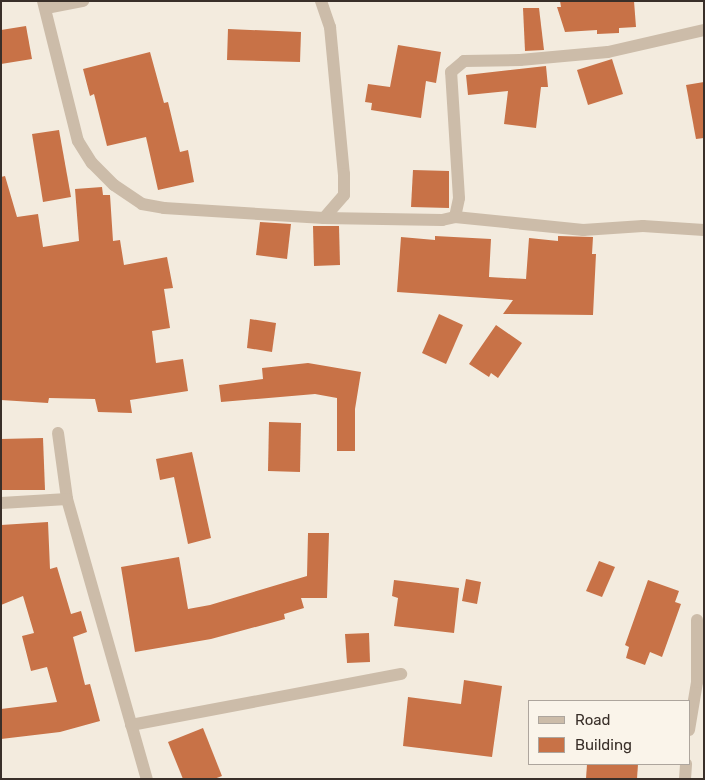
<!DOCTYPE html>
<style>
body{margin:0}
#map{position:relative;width:705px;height:780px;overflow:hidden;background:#f3ebde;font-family:Rubik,sans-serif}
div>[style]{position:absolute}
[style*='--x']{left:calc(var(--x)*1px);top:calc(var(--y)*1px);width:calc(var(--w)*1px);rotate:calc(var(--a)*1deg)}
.building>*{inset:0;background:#c87247}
.minor>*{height:12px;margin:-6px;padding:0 6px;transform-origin:6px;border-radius:6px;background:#ccbca9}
span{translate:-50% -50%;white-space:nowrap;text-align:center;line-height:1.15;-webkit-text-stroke:5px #faf4ea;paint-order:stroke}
.frame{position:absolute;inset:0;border:2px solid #392f29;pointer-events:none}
.legend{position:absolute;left:528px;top:700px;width:162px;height:65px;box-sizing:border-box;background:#faf4ea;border:1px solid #ada59d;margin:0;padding:6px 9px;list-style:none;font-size:15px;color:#392f29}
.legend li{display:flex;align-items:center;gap:10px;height:25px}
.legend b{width:25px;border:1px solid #ada59d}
</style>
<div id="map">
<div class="building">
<div style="clip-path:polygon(560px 1px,634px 1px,636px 27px,619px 28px,619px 33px,597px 34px,597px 30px,565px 32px,557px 7px,561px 7px)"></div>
<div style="clip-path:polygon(523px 8px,539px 8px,544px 50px,525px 51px)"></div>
<div style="clip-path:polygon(26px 26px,32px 59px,1px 64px,1px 30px)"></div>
<div style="clip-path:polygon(228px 29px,301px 32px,300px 62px,227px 60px)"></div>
<div style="clip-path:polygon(398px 45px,441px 52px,436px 83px,426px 81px,421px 118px,371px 110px,372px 103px,365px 102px,368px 84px,390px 87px)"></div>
<div style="clip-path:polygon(150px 52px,164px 103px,168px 102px,180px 152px,188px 150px,194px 182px,158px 190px,146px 137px,107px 146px,94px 94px,90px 96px,83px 69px)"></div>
<div style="clip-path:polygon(612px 59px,623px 94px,588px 105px,577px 70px)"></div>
<div style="clip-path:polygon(546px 66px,548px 87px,541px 87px,536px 128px,504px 124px,508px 91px,468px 95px,466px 75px)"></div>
<div style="clip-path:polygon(704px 82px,704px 138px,696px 139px,686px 85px)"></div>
<div style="clip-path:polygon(59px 130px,71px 197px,43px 202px,32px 134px)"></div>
<div style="clip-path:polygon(413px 170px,449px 171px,449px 208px,411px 207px)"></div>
<div style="clip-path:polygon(5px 176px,17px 217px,38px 214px,43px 247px,79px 241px,75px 189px,102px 187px,103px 195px,110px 195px,113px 241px,120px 240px,124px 265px,167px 257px,173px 288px,164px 289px,170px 328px,152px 331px,156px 363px,183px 359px,188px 391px,130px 400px,132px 413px,98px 412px,95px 399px,49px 398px,48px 403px,1px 400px,1px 177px)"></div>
<div style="clip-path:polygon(260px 222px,291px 224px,287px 259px,256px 255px)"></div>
<div style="clip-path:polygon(313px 226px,339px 226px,340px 265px,314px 266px)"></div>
<div style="clip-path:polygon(435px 236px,491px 239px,489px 277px,526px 279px,529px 238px,558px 241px,558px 236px,593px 237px,592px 254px,596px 254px,593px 315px,503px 314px,513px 300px,397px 292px,401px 237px,435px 240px)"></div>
<div style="clip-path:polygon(439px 314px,463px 325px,446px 364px,422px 353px)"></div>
<div style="clip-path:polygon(250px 319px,276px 323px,272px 352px,247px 348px)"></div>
<div style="clip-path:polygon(496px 325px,522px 343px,498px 378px,491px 373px,489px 377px,469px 364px)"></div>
<div style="clip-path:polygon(308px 363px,361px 372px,355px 409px,355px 451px,337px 451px,337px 398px,315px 394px,221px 402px,219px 385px,263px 379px,262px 368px)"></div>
<div style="clip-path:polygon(269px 422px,301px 423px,300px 472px,268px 471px)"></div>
<div style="clip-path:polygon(43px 438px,45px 490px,1px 490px,1px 439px)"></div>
<div style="clip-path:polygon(192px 452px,211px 538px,188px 544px,174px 477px,160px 480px,156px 459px)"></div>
<div style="clip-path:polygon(48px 522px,50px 569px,57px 567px,71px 614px,81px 611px,87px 632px,73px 637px,85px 685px,90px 684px,100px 721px,60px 732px,1px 739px,1px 709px,57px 702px,47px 667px,31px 671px,22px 636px,34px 633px,23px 596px,1px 605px,1px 525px)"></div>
<div style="clip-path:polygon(308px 533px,329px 533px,327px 598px,301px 598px,304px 608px,284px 614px,285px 619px,211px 639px,135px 652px,121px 567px,179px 557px,188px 609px,210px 605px,307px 576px)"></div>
<div style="clip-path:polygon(599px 561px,615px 567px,602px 597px,586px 591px)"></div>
<div style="clip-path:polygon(466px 579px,481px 582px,477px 604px,462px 601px)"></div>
<div style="clip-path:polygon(394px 580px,459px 588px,454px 633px,394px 626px,398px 598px,392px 596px)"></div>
<div style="clip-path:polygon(648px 580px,679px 591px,675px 602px,681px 604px,662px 657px,650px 652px,645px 665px,626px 658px,629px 647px,625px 645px)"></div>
<div style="clip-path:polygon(369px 633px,370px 662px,347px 663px,345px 634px)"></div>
<div style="clip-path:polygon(464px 680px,502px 686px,492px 757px,403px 746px,408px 697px,461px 704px)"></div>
<div style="clip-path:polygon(203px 728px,222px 776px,214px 779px,183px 779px,168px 742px)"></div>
<div style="clip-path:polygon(587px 764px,638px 764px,637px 779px,586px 779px)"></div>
</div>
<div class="minor">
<div style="--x:43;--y:1;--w:144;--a:76"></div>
<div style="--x:78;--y:141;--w:26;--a:58"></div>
<div style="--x:92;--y:163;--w:31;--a:45"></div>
<div style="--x:114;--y:185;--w:34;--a:34"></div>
<div style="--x:142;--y:204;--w:22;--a:10"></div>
<div style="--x:164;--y:208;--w:160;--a:3.6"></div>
<div style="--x:324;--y:218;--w:118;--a:1"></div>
<div style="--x:442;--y:220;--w:13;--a:-13"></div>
<div style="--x:455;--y:217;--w:19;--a:-78"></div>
<div style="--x:459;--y:198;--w:126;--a:-93.6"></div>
<div style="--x:451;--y:72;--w:17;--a:-40"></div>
<div style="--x:464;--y:61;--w:56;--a:-1"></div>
<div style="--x:520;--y:60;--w:88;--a:-5.2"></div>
<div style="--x:608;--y:52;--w:98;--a:-12.9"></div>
<div style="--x:321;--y:1;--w:28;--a:71"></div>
<div style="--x:330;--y:27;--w:148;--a:84.6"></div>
<div style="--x:344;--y:174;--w:21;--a:90"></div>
<div style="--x:344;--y:195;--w:30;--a:131"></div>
<div style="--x:46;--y:8;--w:38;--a:-11"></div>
<div style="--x:455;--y:217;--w:129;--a:5.8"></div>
<div style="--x:583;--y:230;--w:60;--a:-3.8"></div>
<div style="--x:643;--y:226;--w:61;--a:3.8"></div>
<div style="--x:58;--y:433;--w:67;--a:82.2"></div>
<div style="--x:67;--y:499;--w:291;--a:74.1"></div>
<div style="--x:1;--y:503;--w:66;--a:-3.5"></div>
<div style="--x:131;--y:725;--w:275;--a:-10.7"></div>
<div style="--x:689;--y:730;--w:49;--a:-80.5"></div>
<div style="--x:697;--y:682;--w:62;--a:-90"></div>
<div style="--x:685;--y:779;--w:15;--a:-86"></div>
</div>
<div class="frame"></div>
<ul class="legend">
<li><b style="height:6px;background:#ccbca9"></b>Road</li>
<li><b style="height:14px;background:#c87247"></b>Building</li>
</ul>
</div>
